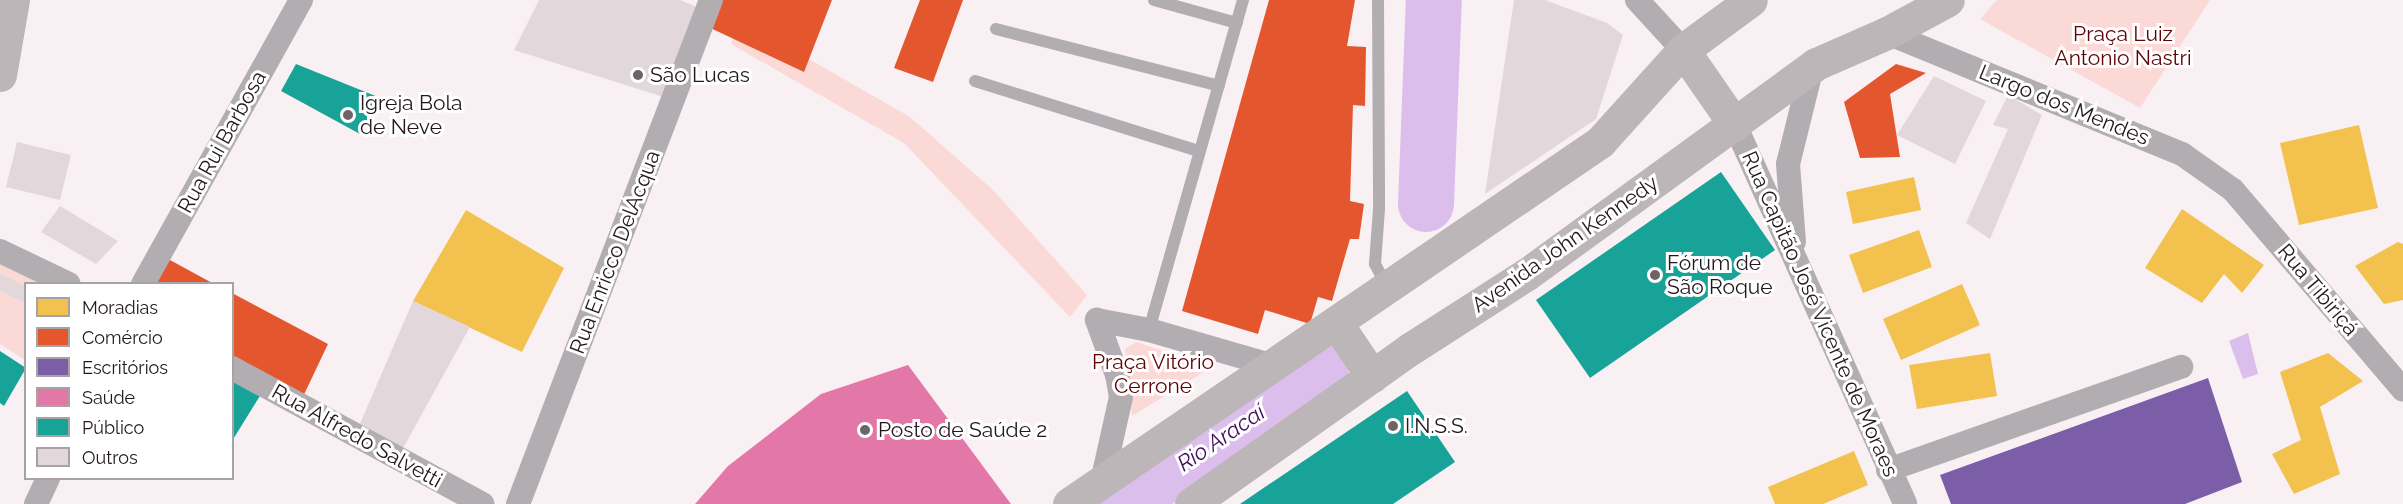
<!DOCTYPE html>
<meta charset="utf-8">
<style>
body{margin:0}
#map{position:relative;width:2403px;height:504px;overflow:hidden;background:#f9f0f4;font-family:Raleway,sans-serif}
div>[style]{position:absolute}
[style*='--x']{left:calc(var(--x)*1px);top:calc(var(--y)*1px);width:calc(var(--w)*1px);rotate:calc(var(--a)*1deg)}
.green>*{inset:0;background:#fad9d7}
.water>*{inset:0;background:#dcbeec}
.homes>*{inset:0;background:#f2c14e}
.shops>*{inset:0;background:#e4572e}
.offices>*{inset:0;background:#7b5ea7}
.health>*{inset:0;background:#e377a8}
.public>*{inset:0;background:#17a398}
.river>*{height:56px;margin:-28px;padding:0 28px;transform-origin:28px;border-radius:28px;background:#dcbeec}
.building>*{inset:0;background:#e2d8db}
.lane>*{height:12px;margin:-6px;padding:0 6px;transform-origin:6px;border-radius:6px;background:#b1adb0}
.street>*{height:24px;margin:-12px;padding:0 12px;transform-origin:12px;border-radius:12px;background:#b1adb0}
.secondary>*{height:33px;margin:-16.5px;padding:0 16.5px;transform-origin:16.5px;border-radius:16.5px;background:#bcb6b9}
.dots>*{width:16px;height:16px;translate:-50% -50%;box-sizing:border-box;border:3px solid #fff;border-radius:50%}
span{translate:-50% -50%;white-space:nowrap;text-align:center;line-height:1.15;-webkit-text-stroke:6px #fff;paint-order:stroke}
.park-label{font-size:21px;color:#610007}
.poi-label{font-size:21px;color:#22181d}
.left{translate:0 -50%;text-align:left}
.street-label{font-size:21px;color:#22181d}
.water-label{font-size:22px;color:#410f58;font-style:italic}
.legend{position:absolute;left:24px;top:282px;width:210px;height:198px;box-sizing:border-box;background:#fff;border:2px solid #a7a3a5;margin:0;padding:8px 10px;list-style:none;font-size:18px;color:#22181d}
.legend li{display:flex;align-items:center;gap:12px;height:30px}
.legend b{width:30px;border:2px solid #a7a3a5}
</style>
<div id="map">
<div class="green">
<div style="clip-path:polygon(1997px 0,2210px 0,2140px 108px,1980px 19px)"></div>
<div style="clip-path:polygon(736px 30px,807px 58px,910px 117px,993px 190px,1087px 295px,1070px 317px,904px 143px,731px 44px)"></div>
<div style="clip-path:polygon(0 260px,39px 283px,26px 284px,25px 360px,0 344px)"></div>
<div style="clip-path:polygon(1136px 342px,1212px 367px,1132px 416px,1125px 349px)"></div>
</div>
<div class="water">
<div style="clip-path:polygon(2248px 333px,2258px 374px,2243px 379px,2229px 341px)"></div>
</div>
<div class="homes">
<div style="clip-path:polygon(2359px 125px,2378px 208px,2299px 225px,2280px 143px)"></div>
<div style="clip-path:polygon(1914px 177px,1921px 210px,1853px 224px,1846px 192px)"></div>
<div style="clip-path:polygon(2182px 209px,2264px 265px,2242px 293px,2224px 274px,2202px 303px,2145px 268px)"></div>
<div style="clip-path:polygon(466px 210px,564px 268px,522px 352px,413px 301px)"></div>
<div style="clip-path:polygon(1919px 230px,1932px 267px,1863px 293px,1849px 255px)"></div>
<div style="clip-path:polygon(2398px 242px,2403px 244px,2403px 300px,2384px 304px,2355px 266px)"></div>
<div style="clip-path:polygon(1962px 284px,1980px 325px,1901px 360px,1883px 319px)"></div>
<div style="clip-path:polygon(1990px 353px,1997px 396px,1917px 409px,1909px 365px)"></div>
<div style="clip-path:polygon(2328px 353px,2363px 381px,2320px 407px,2340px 474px,2294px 494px,2272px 454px,2301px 440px,2280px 372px)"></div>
<div style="clip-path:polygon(1854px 451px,1868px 485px,1823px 504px,1775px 504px,1768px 487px)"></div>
</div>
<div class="shops">
<div style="clip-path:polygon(711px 0,832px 0,804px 72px,702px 24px)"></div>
<div style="clip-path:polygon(920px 0,963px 0,933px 82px,894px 68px)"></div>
<div style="clip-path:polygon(1269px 0,1355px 0,1347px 46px,1366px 47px,1365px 106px,1353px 105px,1350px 201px,1364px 204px,1359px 239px,1350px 239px,1332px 301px,1318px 297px,1310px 324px,1265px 310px,1258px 334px,1182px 311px)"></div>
<div style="clip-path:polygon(1896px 64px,1926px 73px,1890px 94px,1900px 157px,1860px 158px,1844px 102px)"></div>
<div style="clip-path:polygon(159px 254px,214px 284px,143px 284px)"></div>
<div style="clip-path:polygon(232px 293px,328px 344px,299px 405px,232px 368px)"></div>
</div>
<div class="offices">
<div style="clip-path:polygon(2208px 378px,2242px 482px,2185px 504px,1951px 504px,1940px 475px)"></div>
</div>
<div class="health">
<div style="clip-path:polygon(908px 365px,1011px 504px,695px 504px,728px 466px,821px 394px)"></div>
</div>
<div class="public">
<div style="clip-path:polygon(296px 64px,378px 97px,360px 134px,281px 91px)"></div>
<div style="clip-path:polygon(1721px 172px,1775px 250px,1590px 378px,1536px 300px)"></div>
<div style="clip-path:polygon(0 351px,26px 368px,4px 406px,0 403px)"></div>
<div style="clip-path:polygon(232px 368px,266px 386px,232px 441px)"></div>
<div style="clip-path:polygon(1407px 391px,1455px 462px,1393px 504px,1240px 504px)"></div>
</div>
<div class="river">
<div style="--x:1426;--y:204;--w:204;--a:-87.8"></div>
<div style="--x:1122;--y:504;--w:239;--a:-33.9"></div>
</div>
<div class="building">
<div style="clip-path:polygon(539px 0,680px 0,707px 11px,673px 100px,514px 50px)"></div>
<div style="clip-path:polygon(1514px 0,1545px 0,1607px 23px,1623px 35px,1596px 119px,1485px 194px)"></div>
<div style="clip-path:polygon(1934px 76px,1986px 101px,1955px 164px,1897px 135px)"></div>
<div style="clip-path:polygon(2008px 95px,2042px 115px,1990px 239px,1966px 223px,2008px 129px,1993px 125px)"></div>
<div style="clip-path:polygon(17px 142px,71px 155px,60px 200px,6px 187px)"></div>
<div style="clip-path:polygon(60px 206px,118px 241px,96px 264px,41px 232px)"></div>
<div style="clip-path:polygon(0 273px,26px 287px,26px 304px,0 290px)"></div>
<div style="clip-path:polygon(413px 301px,470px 327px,402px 450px,359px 426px)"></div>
</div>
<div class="lane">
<div style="--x:1154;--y:0;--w:86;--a:15.5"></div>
<div style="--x:1378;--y:0;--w:209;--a:89.7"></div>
<div style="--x:1379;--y:209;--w:55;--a:94.2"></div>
<div style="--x:1375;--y:264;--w:24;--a:62"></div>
<div style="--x:996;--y:29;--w:230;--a:14.3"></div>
<div style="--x:975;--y:81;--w:235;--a:17.4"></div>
<div style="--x:1149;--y:330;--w:343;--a:-74.1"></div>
</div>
<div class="street">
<div style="--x:1637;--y:0;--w:68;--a:47.4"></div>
<div style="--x:1887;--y:33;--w:319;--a:22.3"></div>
<div style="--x:2182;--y:154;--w:62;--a:35.2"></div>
<div style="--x:2233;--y:190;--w:262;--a:49.6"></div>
<div style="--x:1735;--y:125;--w:415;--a:65.8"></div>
<div style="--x:1794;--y:242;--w:78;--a:-94.4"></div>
<div style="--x:1788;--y:164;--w:100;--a:-76.1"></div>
<div style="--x:0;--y:251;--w:76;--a:25.6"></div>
<div style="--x:143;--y:284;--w:325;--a:-60.9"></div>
<div style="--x:232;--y:368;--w:285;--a:28.5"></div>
<div style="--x:1888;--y:470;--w:311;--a:-19.4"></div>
<div style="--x:1102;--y:482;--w:87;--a:-77.4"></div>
<div style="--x:1121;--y:397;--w:22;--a:-100"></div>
<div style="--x:1117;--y:375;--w:59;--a:-110"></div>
<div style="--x:1097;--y:320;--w:53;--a:10.9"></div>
<div style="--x:1149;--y:330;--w:130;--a:16.1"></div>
<div style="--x:36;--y:504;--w:29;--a:-65"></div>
<div style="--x:518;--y:504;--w:540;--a:-69.05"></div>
</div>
<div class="secondary">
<div style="--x:1683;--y:50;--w:91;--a:55.3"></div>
<div style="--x:0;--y:75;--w:76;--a:-80.2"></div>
<div style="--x:1337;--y:324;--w:63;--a:56.1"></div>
<div style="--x:1069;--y:504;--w:643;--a:-34.28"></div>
<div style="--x:1600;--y:142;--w:124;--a:-47.9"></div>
<div style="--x:1683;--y:50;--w:84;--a:-36.3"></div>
<div style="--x:1191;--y:504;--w:268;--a:-35.3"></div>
<div style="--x:1410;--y:349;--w:139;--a:-32.7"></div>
<div style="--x:1527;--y:274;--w:357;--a:-36"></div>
<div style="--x:1816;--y:64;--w:77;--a:-23.6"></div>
<div style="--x:1887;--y:33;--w:69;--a:-28.4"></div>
</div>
<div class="dots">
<div style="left:638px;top:75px;background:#6d6468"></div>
<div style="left:348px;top:115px;background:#6d6468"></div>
<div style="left:1655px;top:275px;background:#6d6468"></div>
<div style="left:1393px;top:426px;background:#6d6468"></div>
<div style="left:865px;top:430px;background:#6d6468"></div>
</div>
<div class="park-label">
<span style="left:2123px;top:46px">Praça Luiz<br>Antonio Nastri</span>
<span style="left:1153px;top:374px">Praça Vitório<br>Cerrone</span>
</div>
<div class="poi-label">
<span class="left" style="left:650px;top:75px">São Lucas</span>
<span class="left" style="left:360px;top:115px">Igreja Bola<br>de Neve</span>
<span class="left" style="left:1667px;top:275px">Fórum de<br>São Roque</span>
<span class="left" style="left:1405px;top:426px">I.N.S.S.</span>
<span class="left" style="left:878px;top:430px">Posto de Saúde 2</span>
</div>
<div class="street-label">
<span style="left:2064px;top:105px;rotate:22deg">Largo dos Mendes</span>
<span style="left:222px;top:142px;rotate:-61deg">Rua Rui Barbosa</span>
<span style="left:1565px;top:244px;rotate:-35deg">Avenida John Kennedy</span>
<span style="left:615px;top:252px;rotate:-69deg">Rua Enricco DelAcqua</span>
<span style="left:2318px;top:290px;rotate:50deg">Rua Tibiriçá</span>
<span style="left:1820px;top:314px;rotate:66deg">Rua Capitão José Vicente de Moraes</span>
<span style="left:357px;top:436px;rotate:29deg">Rua Alfredo Salvetti</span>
</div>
<div class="water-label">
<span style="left:1221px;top:438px;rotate:-34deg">Rio Aracaí</span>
</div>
<ul class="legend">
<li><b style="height:16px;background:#f2c14e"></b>Moradias</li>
<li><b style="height:16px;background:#e4572e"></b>Comércio</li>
<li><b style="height:16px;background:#7b5ea7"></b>Escritórios</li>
<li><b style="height:16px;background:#e377a8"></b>Saúde</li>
<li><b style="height:16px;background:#17a398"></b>Público</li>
<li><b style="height:16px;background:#e2d8db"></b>Outros</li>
</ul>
</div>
